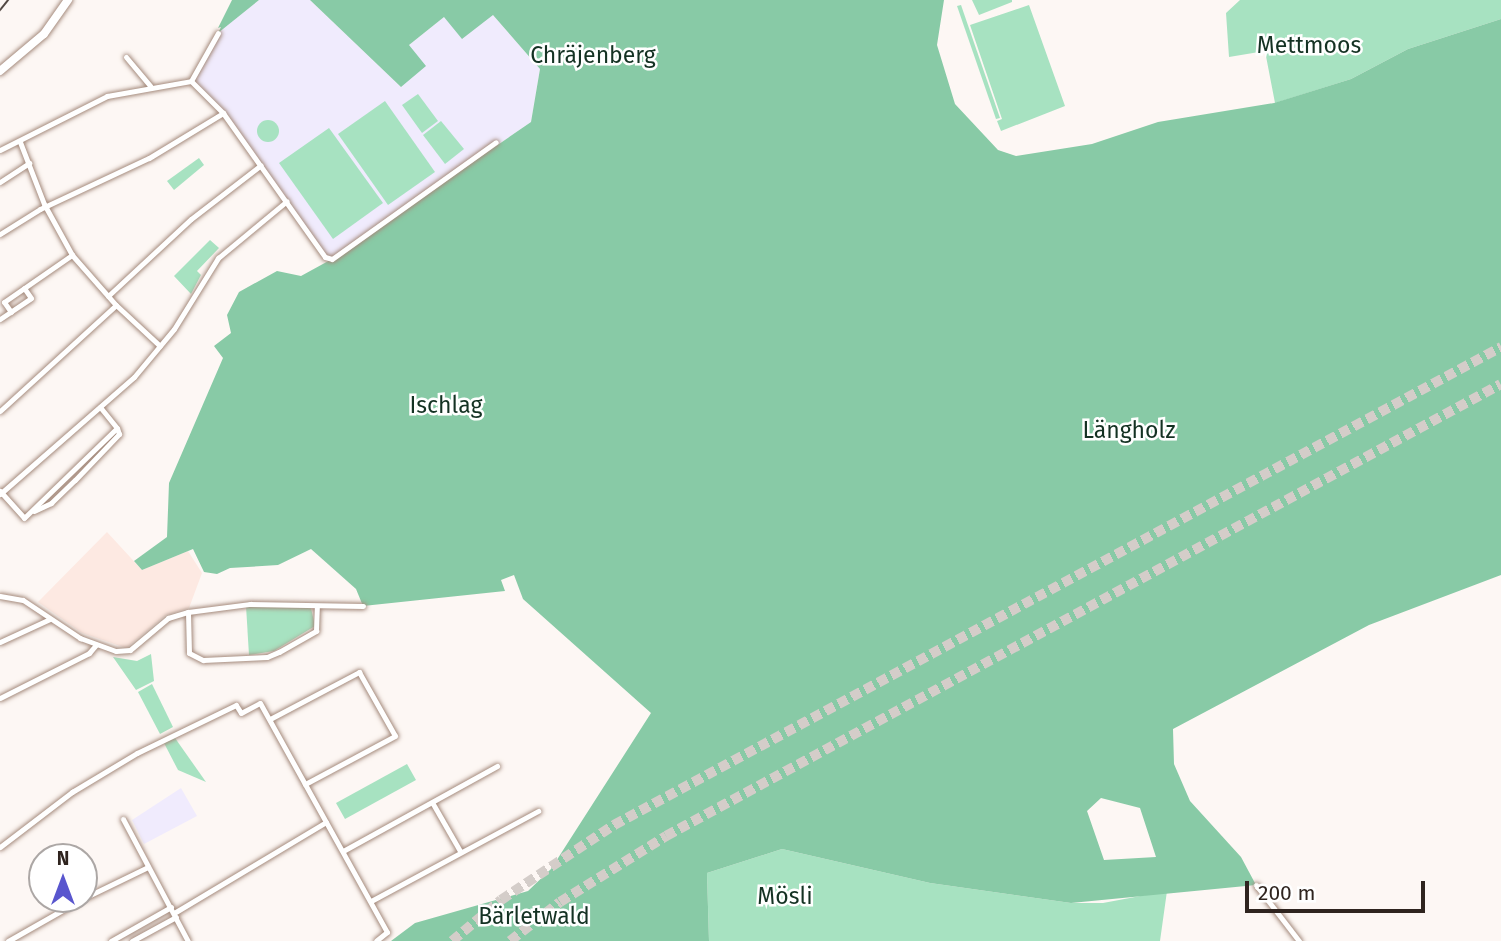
<!DOCTYPE html>
<meta charset="utf-8">
<style>
body{margin:0}
#map{position:relative;width:1501px;height:941px;overflow:hidden;background:#fdf7f4;font-family:"Fira Sans",sans-serif}
div>[style]{position:absolute}
[style*='--x']{left:calc(var(--x)*1px);top:calc(var(--y)*1px);width:calc(var(--w)*1px);rotate:calc(var(--a)*1deg)}
.education>*{inset:0;background:#f0ebfd}
.medical>*{inset:0;background:#fde9e2}
.green>*{inset:0;background:#a7e2c1}
.round{border-radius:50%}
.forest>*{inset:0;background:#88caa6}
.motorway-tunnel>*{height:10px;margin-top:-5px;transform-origin:0;background:repeating-linear-gradient(90deg,#d4cdc9 0 10px,transparent 0 15px)}
.roads{filter:drop-shadow(0 0 2px #a58b7d) drop-shadow(0 0 2px #a58b7d)}
.minor>*{height:5px;margin:-2.5px;padding:0 2.5px;transform-origin:2.5px;border-radius:2.5px;background:#fff}
.secondary>*{height:8px;margin:-4px;padding:0 4px;transform-origin:4px;border-radius:4px;background:#fff}
.rail>*{height:2px;margin:-1px;padding:0 1px;transform-origin:1px;border-radius:1px;background:#534944}
span{translate:-50% -50%;white-space:nowrap;text-align:center;line-height:1.15;-webkit-text-stroke:5px #fff;paint-order:stroke}
.park-label{font-size:23px;color:#143223}
.north{position:absolute;left:28px;top:843px;width:70px;height:70px;box-sizing:border-box;background:#fff;border:2px solid #aca7a5;border-radius:50%;rotate:0deg;font-size:19px;font-weight:700;line-height:28px;text-align:center;color:#2f241f}
.north::after{content:'';display:block;margin:auto;width:24px;height:32px;background:#5956ce;clip-path:polygon(50% 0,100% 100%,50% 72%,0 100%)}
.scale{position:absolute;left:1245px;top:881px;width:180px;height:32px;box-sizing:border-box;border:4px solid #2f241f;border-top:0;padding-left:9px;font-size:21px;line-height:24px;white-space:nowrap;color:#2f241f;-webkit-text-stroke:5px #fff;paint-order:stroke}
</style>
<div id="map">
<div class="education">
<div style="clip-path:polygon(259px 0,310px 0,401px 87px,409px 45px,444px 17px,493px 15px,540px 69px,531px 122px,332px 259px,322px 251px,223px 113px,191px 81px,216px 34px)"></div>
<div style="clip-path:polygon(181px 788px,197px 816px,144px 844px,132px 820px)"></div>
</div>
<div class="medical">
<div style="clip-path:polygon(107px 532px,142px 570px,188px 551px,202px 573px,189px 608px,166px 615px,126px 648px,82px 633px,38px 602px)"></div>
</div>
<div class="green">
<div style="clip-path:polygon(972px 0,1012px 0,1012px 2px,979px 15px)"></div>
<div style="clip-path:polygon(1240px 0,1501px 0,1501px 19px,1408px 49px,1351px 79px,1275px 103px,1265px 51px,1229px 57px,1226px 13px)"></div>
<div style="clip-path:polygon(961px 5px,1000px 118px,996px 119px,957px 6px)"></div>
<div style="clip-path:polygon(1029px 5px,1065px 106px,1001px 131px,997px 121px,1002px 119px,970px 25px)"></div>
<div style="clip-path:polygon(418px 94px,438px 121px,422px 133px,402px 105px)"></div>
<div style="clip-path:polygon(385px 101px,435px 172px,388px 205px,338px 134px)"></div>
<div class="round" style="left:257px;top:120px;width:22px;height:22px"></div>
<div style="clip-path:polygon(441px 121px,464px 149px,445px 164px,423px 135px)"></div>
<div style="clip-path:polygon(329px 128px,383px 203px,333px 239px,279px 163px)"></div>
<div style="clip-path:polygon(199px 158px,204px 165px,174px 190px,167px 181px)"></div>
<div style="clip-path:polygon(210px 240px,219px 248px,197px 271px,201px 275px,191px 294px,174px 276px)"></div>
<div style="clip-path:polygon(246px 606px,311px 608px,315px 626px,274px 651px,249px 655px)"></div>
<div style="clip-path:polygon(151px 654px,154px 681px,136px 690px,113px 657px,137px 661px)"></div>
<div style="clip-path:polygon(152px 684px,173px 727px,160px 734px,138px 692px)"></div>
<div style="clip-path:polygon(175px 738px,206px 782px,178px 770px,164px 743px)"></div>
<div style="clip-path:polygon(407px 764px,416px 780px,345px 819px,336px 803px)"></div>
<div style="clip-path:polygon(782px 849px,930px 883px,1071px 903px,1103px 903px,1167px 891px,1160px 941px,709px 941px,707px 873px)"></div>
</div>
<div class="forest">
<div style="clip-path:polygon(232px 0,259px 0,218px 33px,221px 27px,218px 28px)"></div>
<div style="clip-path:polygon(evenodd,310px 0,944px 0,937px 45px,955px 104px,998px 150px,1016px 156px,1092px 144px,1158px 122px,1274px 103px,1351px 79px,1408px 49px,1501px 19px,1501px 575px,1369px 625px,1173px 729px,1174px 764px,1190px 801px,1241px 857px,1256px 885px,1071px 903px,930px 883px,782px 849px,707px 873px,709px 941px,391px 941px,415px 923px,528px 891px,551px 869px,651px 713px,523px 599px,514px 575px,501px 580px,505px 591px,363px 606px,356px 589px,311px 549px,278px 565px,230px 568px,217px 574px,204px 572px,193px 549px,142px 570px,134px 561px,167px 537px,169px 483px,223px 358px,214px 346px,231px 333px,227px 315px,239px 292px,277px 271px,301px 276px,332px 259px,531px 122px,540px 69px,493px 15px,462px 39px,444px 17px,409px 45px,426px 66px,401px 87px,310px 0,1101px 798px,1140px 808px,1156px 857px,1104px 860px,1087px 811px,1101px 798px)"></div>
</div>
<div class="motorway-tunnel">
<div style="--x:452;--y:941;--w:64;--a:-39.9"></div>
<div style="--x:501;--y:900;--w:136;--a:-33.6"></div>
<div style="--x:614;--y:825;--w:1008;--a:-28.32"></div>
<div style="--x:510;--y:941;--w:63;--a:-38"></div>
<div style="--x:560;--y:902;--w:125;--a:-31.9"></div>
<div style="--x:666;--y:836;--w:949;--a:-28.43"></div>
</div>
<div class="roads">
<div class="minor">
<div style="--x:126;--y:57;--w:38;--a:50"></div>
<div style="--x:191;--y:81;--w:45;--a:45"></div>
<div style="--x:223;--y:113;--w:176;--a:54.7"></div>
<div style="--x:325;--y:257;--w:7;--a:16"></div>
<div style="--x:332;--y:259;--w:201;--a:-35.5"></div>
<div style="--x:191;--y:81;--w:55;--a:-60.6"></div>
<div style="--x:20;--y:142;--w:66;--a:68.8"></div>
<div style="--x:44;--y:204;--w:58;--a:61.2"></div>
<div style="--x:72;--y:255;--w:67;--a:48.7"></div>
<div style="--x:116;--y:305;--w:60;--a:43"></div>
<div style="--x:0;--y:150;--w:120;--a:-26.8"></div>
<div style="--x:107;--y:96;--w:85;--a:-10.1"></div>
<div style="--x:0;--y:182;--w:35;--a:-33"></div>
<div style="--x:0;--y:234;--w:47;--a:-32"></div>
<div style="--x:40;--y:209;--w:120;--a:-25.1"></div>
<div style="--x:149;--y:158;--w:87;--a:-31.3"></div>
<div style="--x:108;--y:296;--w:113;--a:-42.9"></div>
<div style="--x:191;--y:219;--w:88;--a:-37.6"></div>
<div style="--x:11;--y:312;--w:12;--a:-125"></div>
<div style="--x:4;--y:302;--w:83;--a:-34.7"></div>
<div style="--x:0;--y:319;--w:37;--a:-34"></div>
<div style="--x:31;--y:298;--w:12;--a:-125"></div>
<div style="--x:0;--y:411;--w:157;--a:-42.4"></div>
<div style="--x:0;--y:491;--w:36;--a:48"></div>
<div style="--x:24;--y:518;--w:129;--a:-44.1"></div>
<div style="--x:117;--y:428;--w:27;--a:-129"></div>
<div style="--x:0;--y:494;--w:178;--a:-41.1"></div>
<div style="--x:134;--y:377;--w:62;--a:-50.2"></div>
<div style="--x:174;--y:329;--w:84;--a:-58.2"></div>
<div style="--x:218;--y:258;--w:89;--a:-39.6"></div>
<div style="--x:34;--y:511;--w:19;--a:-25"></div>
<div style="--x:51;--y:503;--w:33;--a:-44"></div>
<div style="--x:75;--y:480;--w:64;--a:-46.3"></div>
<div style="--x:119;--y:434;--w:6;--a:-108"></div>
<div style="--x:0;--y:596;--w:23;--a:10"></div>
<div style="--x:23;--y:600;--w:69;--a:33.7"></div>
<div style="--x:80;--y:638;--w:38;--a:20"></div>
<div style="--x:116;--y:651;--w:14;--a:-4"></div>
<div style="--x:130;--y:650;--w:50;--a:-40.1"></div>
<div style="--x:168;--y:618;--w:21;--a:-17"></div>
<div style="--x:188;--y:612;--w:63;--a:-7.4"></div>
<div style="--x:250;--y:604;--w:113;--a:1"></div>
<div style="--x:188;--y:612;--w:41;--a:88.6"></div>
<div style="--x:189;--y:653;--w:16;--a:27"></div>
<div style="--x:203;--y:660;--w:64;--a:-2.7"></div>
<div style="--x:267;--y:657;--w:13;--a:-23"></div>
<div style="--x:279;--y:652;--w:43;--a:-29.6"></div>
<div style="--x:316;--y:631;--w:25;--a:-88"></div>
<div style="--x:0;--y:642;--w:55;--a:-24.7"></div>
<div style="--x:0;--y:698;--w:100;--a:-26.8"></div>
<div style="--x:89;--y:653;--w:11;--a:-49"></div>
<div style="--x:270;--y:719;--w:101;--a:-27.8"></div>
<div style="--x:359;--y:672;--w:73;--a:60.6"></div>
<div style="--x:395;--y:736;--w:102;--a:151.9"></div>
<div style="--x:433;--y:804;--w:54;--a:60.1"></div>
<div style="--x:123;--y:819;--w:138;--a:62"></div>
<div style="--x:0;--y:847;--w:91;--a:-37.4"></div>
<div style="--x:72;--y:792;--w:76;--a:-31"></div>
<div style="--x:137;--y:753;--w:110;--a:-25.9"></div>
<div style="--x:236;--y:705;--w:9;--a:58"></div>
<div style="--x:241;--y:713;--w:21;--a:-28"></div>
<div style="--x:260;--y:703;--w:262;--a:61"></div>
<div style="--x:387;--y:932;--w:14;--a:141"></div>
<div style="--x:343;--y:851;--w:176;--a:-28.9"></div>
<div style="--x:1256;--y:885;--w:71;--a:52.5"></div>
<div style="--x:84;--y:898;--w:71;--a:-25.8"></div>
<div style="--x:371;--y:901;--w:190;--a:-28.3"></div>
<div style="--x:174;--y:913;--w:177;--a:-30.9"></div>
<div style="--x:8;--y:941;--w:85;--a:-29.6"></div>
<div style="--x:111;--y:941;--w:69;--a:-29.5"></div>
<div style="--x:132;--y:941;--w:50;--a:-28.6"></div>
</div>
<div class="secondary">
<div style="--x:0;--y:71;--w:57;--a:-40.1"></div>
<div style="--x:44;--y:34;--w:42;--a:-54.8"></div>
</div>
</div>
<div class="rail">
<div style="--x:0;--y:10;--w:13;--a:-51"></div>
</div>
<div class="park-label">
<span style="left:1309px;top:45px">Mettmoos</span>
<span style="left:593px;top:55px">Chräjenberg</span>
<span style="left:446px;top:405px">Ischlag</span>
<span style="left:1129px;top:430px">Längholz</span>
<span style="left:785px;top:896px">Mösli</span>
<span style="left:534px;top:916px">Bärletwald</span>
</div>
<div class="north">N</div>
<div class="scale">200 m</div>
</div>
